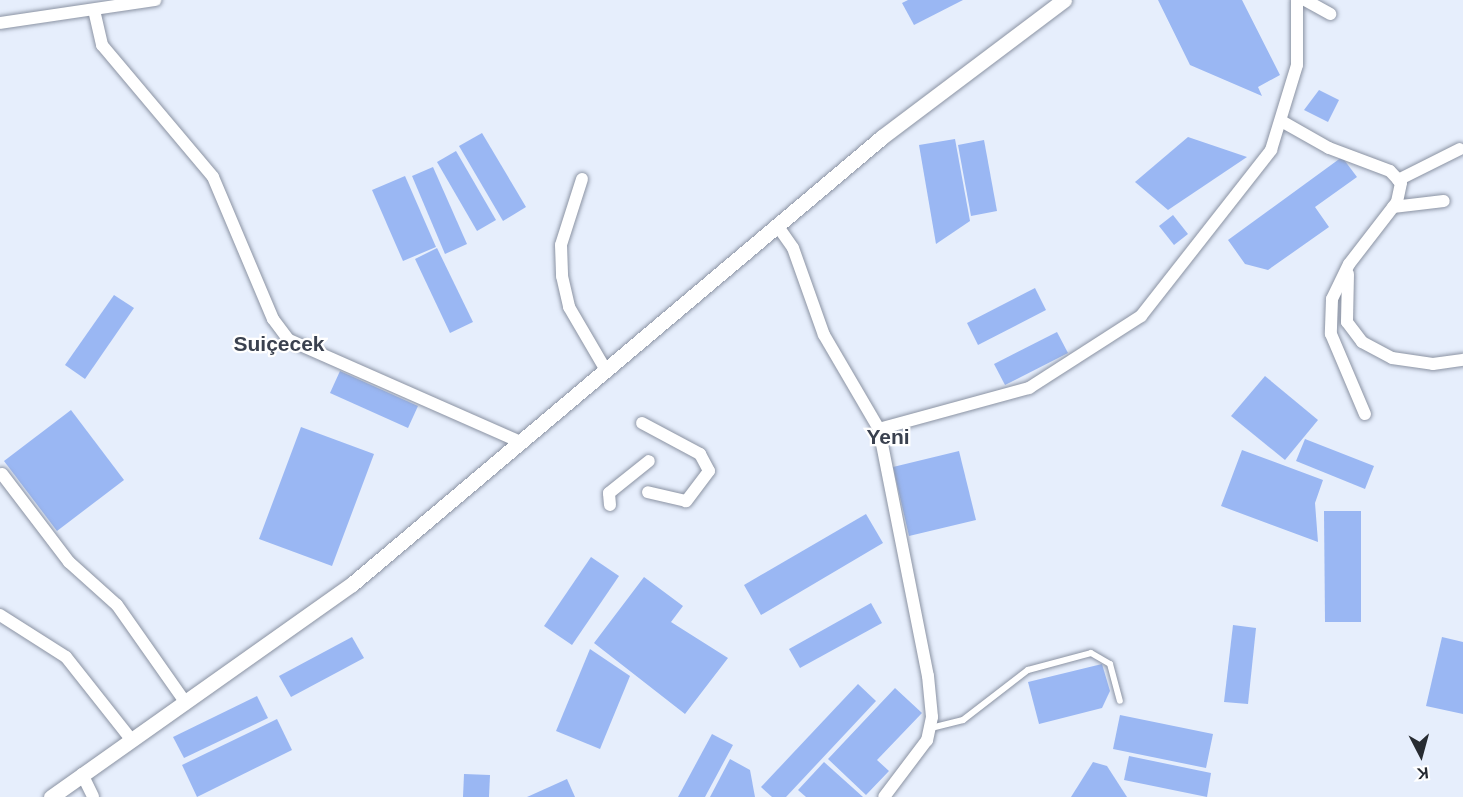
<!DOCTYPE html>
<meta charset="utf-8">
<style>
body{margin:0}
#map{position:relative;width:1463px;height:797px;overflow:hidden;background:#e6eefc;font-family:Helvetica,sans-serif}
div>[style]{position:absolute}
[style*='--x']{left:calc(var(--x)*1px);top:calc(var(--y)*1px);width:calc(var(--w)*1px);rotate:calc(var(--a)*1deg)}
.building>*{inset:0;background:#9ab7f3}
.roads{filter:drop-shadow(0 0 2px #8b93a3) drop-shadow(0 0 2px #8b93a3)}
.service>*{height:6px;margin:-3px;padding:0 3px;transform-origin:3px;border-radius:3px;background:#fff}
.minor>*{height:12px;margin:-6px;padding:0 6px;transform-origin:6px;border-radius:6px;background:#fff}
.tertiary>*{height:15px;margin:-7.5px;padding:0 7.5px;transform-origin:7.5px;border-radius:7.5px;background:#fff}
span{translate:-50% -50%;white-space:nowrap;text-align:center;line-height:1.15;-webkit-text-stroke:4.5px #fff;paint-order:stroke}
.district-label{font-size:21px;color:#3a414f;font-weight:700}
.north{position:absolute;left:1391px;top:725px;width:60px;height:60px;-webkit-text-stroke:4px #fff;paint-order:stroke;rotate:174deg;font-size:16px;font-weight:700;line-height:24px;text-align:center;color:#272b31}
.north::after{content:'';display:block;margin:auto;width:21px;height:27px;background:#272b31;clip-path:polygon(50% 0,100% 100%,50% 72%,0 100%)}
</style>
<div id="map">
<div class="building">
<div style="clip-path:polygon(908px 0,963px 0,914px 25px,902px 3px)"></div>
<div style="clip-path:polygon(1158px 0,1242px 0,1280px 75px,1258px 87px,1262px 96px,1190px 65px)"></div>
<div style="clip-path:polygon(1319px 90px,1339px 100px,1328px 122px,1304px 110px)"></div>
<div style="clip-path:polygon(482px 133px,526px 207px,503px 221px,459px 146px)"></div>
<div style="clip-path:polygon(1188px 137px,1247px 157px,1168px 210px,1135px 182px)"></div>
<div style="clip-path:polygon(955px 139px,970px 221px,936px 244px,919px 145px)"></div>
<div style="clip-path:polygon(984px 140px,997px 211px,971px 216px,958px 145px)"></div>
<div style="clip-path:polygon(456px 151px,496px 220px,477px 231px,437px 162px)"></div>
<div style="clip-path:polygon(1342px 157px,1357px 177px,1315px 207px,1329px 227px,1268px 270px,1245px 264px,1228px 240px)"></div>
<div style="clip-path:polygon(433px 167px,467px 244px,445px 254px,412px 176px)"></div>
<div style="clip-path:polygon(405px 176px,436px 247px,403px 261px,372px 190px)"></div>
<div style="clip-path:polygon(1173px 215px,1188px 234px,1174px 245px,1159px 226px)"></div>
<div style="clip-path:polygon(437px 248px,473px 322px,450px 333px,415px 259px)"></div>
<div style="clip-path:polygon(1035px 288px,1046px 310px,978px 345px,967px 323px)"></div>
<div style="clip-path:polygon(114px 295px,134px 308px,85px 379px,65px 365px)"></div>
<div style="clip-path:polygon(1057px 332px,1068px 353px,1005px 385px,994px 364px)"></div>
<div style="clip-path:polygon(340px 371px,418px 406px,408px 428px,330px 393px)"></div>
<div style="clip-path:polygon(1265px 376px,1318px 420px,1285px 460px,1231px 416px)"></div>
<div style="clip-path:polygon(71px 410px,124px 480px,57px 531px,4px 461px)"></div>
<div style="clip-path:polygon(301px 427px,374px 454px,332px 566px,259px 539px)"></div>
<div style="clip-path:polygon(1305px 439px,1374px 466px,1365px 489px,1296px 461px)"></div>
<div style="clip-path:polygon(1242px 450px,1323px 480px,1315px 503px,1318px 542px,1221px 506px)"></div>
<div style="clip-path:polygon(959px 451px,976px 520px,909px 536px,893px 467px)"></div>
<div style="clip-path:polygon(1324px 511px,1361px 511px,1361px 622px,1325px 622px)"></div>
<div style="clip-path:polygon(866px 514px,883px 543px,761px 615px,744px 585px)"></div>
<div style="clip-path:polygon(591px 557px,619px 576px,572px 645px,544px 626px)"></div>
<div style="clip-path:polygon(644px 577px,683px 606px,671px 622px,728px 658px,685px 714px,594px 643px)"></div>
<div style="clip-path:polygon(871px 603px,882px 623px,800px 668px,789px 649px)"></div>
<div style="clip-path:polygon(1233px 625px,1256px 628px,1248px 704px,1224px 702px)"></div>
<div style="clip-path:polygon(352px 637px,364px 658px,291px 697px,279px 676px)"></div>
<div style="clip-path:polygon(1442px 637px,1463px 642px,1463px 714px,1426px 706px)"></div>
<div style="clip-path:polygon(590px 649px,630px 676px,600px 749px,556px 731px)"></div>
<div style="clip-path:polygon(1102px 664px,1110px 691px,1102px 708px,1039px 724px,1028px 682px)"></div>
<div style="clip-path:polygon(858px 684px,876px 701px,786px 797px,772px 797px,761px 787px)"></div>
<div style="clip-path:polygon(895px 688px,922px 713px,877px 760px,889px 771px,866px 795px,828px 759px)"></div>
<div style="clip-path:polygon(257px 696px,268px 718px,184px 758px,173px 737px)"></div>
<div style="clip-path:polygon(1120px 715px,1213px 734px,1206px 768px,1113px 749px)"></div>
<div style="clip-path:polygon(277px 719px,292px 750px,197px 797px,182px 765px)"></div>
<div style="clip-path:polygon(712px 734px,733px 745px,705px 797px,678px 797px)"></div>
<div style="clip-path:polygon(1129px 756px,1211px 773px,1207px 797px,1124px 780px)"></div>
<div style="clip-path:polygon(730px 759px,750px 770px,755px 797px,710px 797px)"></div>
<div style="clip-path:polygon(824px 762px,863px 797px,806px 797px,798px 790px)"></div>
<div style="clip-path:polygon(1093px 762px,1107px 766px,1127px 797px,1071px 797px)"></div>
<div style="clip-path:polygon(464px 774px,490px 775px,489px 797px,463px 797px)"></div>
<div style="clip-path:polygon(567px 779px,575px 797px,527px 797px)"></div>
</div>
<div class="roads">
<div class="service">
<div style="--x:931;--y:728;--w:33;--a:-14"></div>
<div style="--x:963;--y:720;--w:82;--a:-37.6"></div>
<div style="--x:1028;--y:670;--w:65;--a:-15.1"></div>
<div style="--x:1091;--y:653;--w:22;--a:30"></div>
<div style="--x:1110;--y:664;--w:38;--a:75"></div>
</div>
<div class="minor">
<div style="--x:1305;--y:0;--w:29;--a:29"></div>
<div style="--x:94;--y:10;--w:36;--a:77"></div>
<div style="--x:102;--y:45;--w:172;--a:49.9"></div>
<div style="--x:213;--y:177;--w:154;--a:67.1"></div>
<div style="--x:273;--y:319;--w:26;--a:53"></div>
<div style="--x:289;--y:340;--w:255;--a:23.8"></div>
<div style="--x:0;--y:23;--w:157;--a:-8.4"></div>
<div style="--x:1283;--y:122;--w:53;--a:29.5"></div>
<div style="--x:1329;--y:148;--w:65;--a:20.7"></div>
<div style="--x:1390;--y:171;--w:16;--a:47"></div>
<div style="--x:1401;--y:183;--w:19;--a:102"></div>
<div style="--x:1397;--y:202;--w:78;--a:127.7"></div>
<div style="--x:1349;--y:264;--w:39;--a:116"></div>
<div style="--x:1332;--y:299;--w:35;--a:92"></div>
<div style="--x:1331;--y:334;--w:87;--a:67"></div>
<div style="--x:582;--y:179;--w:69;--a:107.7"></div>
<div style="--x:561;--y:245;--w:31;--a:88"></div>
<div style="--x:562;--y:276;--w:32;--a:77"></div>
<div style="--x:569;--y:307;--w:75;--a:59.7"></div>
<div style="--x:1398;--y:180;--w:69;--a:-26.6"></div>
<div style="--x:1393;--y:207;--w:51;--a:-6.7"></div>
<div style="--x:779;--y:228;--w:24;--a:55"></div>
<div style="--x:793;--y:248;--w:92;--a:70.4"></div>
<div style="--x:824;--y:335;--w:109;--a:59.7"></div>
<div style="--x:879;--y:429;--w:252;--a:78.8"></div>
<div style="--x:928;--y:676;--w:41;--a:84.4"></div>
<div style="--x:932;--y:717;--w:24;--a:102"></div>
<div style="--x:927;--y:740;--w:71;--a:127"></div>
<div style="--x:1348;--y:274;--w:48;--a:91.2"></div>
<div style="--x:1347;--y:322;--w:25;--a:53"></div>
<div style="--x:1362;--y:342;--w:34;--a:28"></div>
<div style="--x:1392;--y:358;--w:41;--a:8.3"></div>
<div style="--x:1433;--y:364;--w:30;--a:-8"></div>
<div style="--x:642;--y:423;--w:66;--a:28.1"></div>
<div style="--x:700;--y:454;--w:19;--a:62"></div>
<div style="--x:709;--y:471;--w:38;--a:127"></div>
<div style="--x:686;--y:501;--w:39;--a:-167"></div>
<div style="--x:879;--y:429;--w:156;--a:-15.3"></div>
<div style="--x:1029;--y:388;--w:133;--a:-32.7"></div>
<div style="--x:1141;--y:316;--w:211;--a:-51.9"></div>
<div style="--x:1271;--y:150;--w:89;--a:-73"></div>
<div style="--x:1297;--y:65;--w:65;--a:-90"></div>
<div style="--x:2;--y:474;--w:111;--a:52.7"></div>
<div style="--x:69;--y:562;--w:64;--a:41.9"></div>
<div style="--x:117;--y:605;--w:115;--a:54.9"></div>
<div style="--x:610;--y:505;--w:12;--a:-95"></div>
<div style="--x:609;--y:493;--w:51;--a:-38.7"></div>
<div style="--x:0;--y:615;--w:78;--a:32.5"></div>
<div style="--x:66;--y:657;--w:103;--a:51.7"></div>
<div style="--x:82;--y:774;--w:25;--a:64"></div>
</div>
<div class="tertiary">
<div style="--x:51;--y:797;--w:369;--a:-35.3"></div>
<div style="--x:352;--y:584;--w:693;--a:-40.14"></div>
<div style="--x:882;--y:137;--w:228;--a:-37"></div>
</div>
</div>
<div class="district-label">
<span style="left:279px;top:344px">Suiçecek</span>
<span style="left:888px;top:437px">Yeni</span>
</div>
<div class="north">K</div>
</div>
